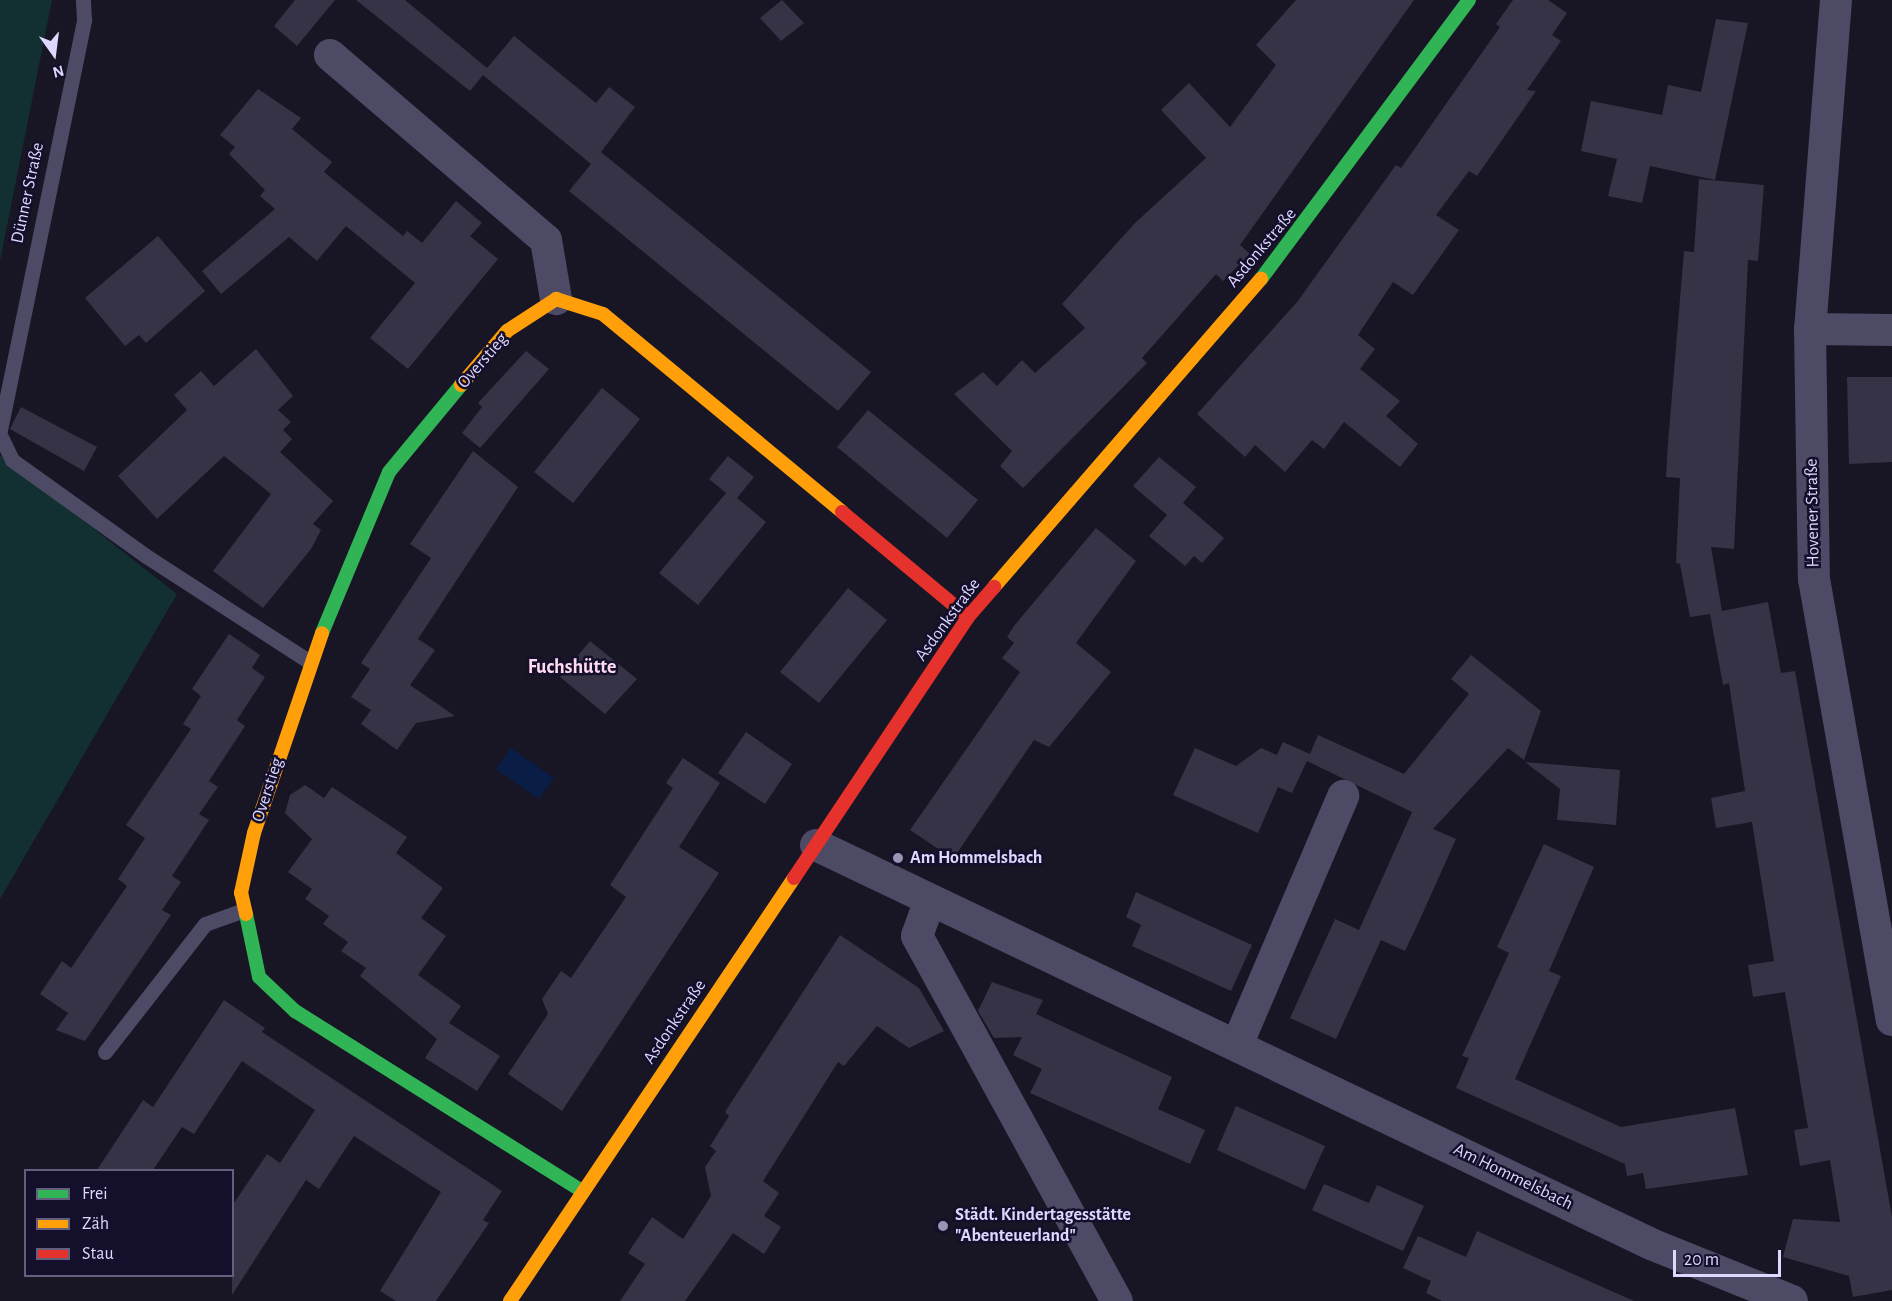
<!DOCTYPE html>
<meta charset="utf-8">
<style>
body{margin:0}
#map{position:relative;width:1892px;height:1301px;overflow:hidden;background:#181524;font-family:"Alegreya Sans",sans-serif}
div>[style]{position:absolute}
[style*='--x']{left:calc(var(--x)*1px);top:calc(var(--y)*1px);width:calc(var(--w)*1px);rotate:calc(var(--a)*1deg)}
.green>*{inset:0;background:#123032}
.water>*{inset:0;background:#091d47}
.building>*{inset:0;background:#363346}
.lane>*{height:15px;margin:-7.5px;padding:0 7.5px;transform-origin:7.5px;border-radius:7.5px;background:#4c4a65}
.street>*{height:32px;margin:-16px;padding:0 16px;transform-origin:16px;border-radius:16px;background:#4c4a65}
.fast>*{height:14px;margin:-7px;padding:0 7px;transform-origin:7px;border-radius:7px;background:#30b455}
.slow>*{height:14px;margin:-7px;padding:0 7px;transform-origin:7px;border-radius:7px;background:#ff9f0a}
.jam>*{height:14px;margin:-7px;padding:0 7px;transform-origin:7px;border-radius:7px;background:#e5322d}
.dots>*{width:16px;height:16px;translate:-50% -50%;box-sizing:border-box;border:3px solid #140f2a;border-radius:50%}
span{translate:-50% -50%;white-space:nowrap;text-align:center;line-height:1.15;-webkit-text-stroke:5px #140f2a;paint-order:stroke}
.street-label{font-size:18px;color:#ddd8ff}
.poi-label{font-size:18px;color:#ddd8ff;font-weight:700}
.left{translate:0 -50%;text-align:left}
.neighbourhood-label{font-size:20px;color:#ffdaf0;font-weight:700}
.legend{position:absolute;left:24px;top:1169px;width:210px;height:108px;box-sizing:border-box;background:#140f2a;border:2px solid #645f7f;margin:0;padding:8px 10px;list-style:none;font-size:18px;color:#ddd8ff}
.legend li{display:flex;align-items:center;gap:12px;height:30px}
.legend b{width:30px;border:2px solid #645f7f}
.north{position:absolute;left:24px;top:24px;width:60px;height:60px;-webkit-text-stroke:4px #140f2a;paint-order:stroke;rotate:166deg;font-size:16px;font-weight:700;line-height:24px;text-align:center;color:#ddd8ff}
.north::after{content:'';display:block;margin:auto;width:21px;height:27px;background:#ddd8ff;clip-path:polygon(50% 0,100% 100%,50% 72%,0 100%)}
.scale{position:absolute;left:1673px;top:1250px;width:108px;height:27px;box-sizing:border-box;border:3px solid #ddd8ff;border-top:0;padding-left:8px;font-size:18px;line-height:21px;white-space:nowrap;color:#ddd8ff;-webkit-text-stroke:4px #140f2a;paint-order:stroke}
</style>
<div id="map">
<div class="green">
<div style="clip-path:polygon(0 0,52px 0,0 261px)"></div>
<div style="clip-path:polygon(0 455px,177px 594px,0 899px)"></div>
</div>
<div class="water">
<div style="clip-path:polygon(511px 748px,554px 778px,539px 799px,496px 769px)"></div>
</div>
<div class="building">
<div style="clip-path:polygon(295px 0,335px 0,297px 46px,274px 26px)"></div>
<div style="clip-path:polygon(356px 0,405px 0,487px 68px,514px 36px,596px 103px,609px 87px,635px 107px,601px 152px,871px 372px,838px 411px,569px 191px,591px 164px,483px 75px,470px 91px)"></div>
<div style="clip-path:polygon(782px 0,804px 23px,781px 41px,760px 18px)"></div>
<div style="clip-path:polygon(1296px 0,1414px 0,1240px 245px,1250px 254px,1223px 281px,1216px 274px,1142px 358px,1147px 363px,1023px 488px,1000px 466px,1012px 451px,954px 394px,983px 372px,997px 386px,1022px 360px,1035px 373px,1085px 328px,1062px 304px,1135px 223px,1206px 158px,1161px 110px,1189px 83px,1230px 127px,1276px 65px,1256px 45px)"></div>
<div style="clip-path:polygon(1513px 0,1548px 0,1567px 13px,1552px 35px,1561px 41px,1527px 90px,1536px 91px,1477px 176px,1469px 171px,1436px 215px,1459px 230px,1413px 295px,1393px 282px,1358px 335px,1375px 349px,1360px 369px,1400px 401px,1386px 416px,1418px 444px,1400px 467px,1344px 422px,1324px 449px,1312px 440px,1285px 472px,1255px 445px,1245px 457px,1197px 414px,1297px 302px,1396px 165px,1401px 168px,1500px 27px,1496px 24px)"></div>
<div style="clip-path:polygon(1716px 19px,1748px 23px,1715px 180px,1650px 166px,1642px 203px,1608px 196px,1617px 159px,1581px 151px,1591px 101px,1662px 115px,1668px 85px,1701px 92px)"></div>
<div style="clip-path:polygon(258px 89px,301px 118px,292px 129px,332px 162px,324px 172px,403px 236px,407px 231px,422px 243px,456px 201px,482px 223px,470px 236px,498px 259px,408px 369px,370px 338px,415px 283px,346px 226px,317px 261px,289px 237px,221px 294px,202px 271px,275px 209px,260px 196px,265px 190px,229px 154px,235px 147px,220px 135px)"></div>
<div style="clip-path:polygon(1699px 179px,1764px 185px,1758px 261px,1748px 260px,1734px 549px,1711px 547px,1722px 611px,1768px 602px,1781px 673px,1795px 671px,1892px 1217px,1892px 1290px,1853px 1297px,1849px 1276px,1783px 1257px,1793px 1219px,1840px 1222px,1830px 1160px,1800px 1166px,1794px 1130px,1808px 1128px,1785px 992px,1753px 997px,1748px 965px,1774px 961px,1752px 822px,1716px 828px,1711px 798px,1745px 791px,1729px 683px,1723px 685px,1710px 614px,1690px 617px,1680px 564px,1676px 563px,1680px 478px,1666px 477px,1668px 443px,1684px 251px,1694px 252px)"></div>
<div style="clip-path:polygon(158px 236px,205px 291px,146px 343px,139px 335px,125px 346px,85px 298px)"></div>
<div style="clip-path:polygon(256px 349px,293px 396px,278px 410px,291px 422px,283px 430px,292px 439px,280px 452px,333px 501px,313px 524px,321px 530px,311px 549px,263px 608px,213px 571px,271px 494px,224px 456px,157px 519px,118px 476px,187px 410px,174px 395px,201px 371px,214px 386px)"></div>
<div style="clip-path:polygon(526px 351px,549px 369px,480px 448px,462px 433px,482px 407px,478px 403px)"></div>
<div style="clip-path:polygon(1847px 377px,1892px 377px,1892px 462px,1849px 464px)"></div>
<div style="clip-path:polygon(602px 388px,640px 419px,573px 503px,534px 472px)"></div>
<div style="clip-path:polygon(21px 407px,97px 447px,84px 471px,10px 429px)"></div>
<div style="clip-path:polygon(868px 410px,978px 500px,947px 538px,837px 447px)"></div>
<div style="clip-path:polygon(473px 451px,518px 487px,418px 639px,435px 650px,410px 685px,455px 716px,416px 723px,397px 750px,361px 724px,371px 710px,351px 697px,370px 669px,361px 663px,431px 558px,410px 544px)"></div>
<div style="clip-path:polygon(728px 456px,754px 477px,737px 498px,766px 522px,698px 605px,659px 573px,726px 493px,709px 479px)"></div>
<div style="clip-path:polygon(1159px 457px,1196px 487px,1183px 503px,1224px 538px,1202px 563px,1194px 556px,1185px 566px,1149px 536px,1167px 515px,1133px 486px)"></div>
<div style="clip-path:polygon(1096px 528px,1136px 561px,1076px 643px,1111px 672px,1049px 747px,1034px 740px,953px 859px,910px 830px,1020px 672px,1002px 658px,1014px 643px,1007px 637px,1014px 626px)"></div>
<div style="clip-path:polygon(848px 588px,887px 620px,819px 703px,780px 672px)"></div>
<div style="clip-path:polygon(229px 634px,260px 655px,252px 668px,265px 677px,237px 720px,245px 726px,209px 781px,218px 787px,199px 814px,209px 820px,172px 876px,181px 882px,162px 910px,171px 915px,85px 1041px,56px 1030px,68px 1013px,40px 994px,62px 961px,71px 968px,127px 886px,118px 879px,145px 838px,126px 825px,191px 729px,183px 724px,201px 696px,192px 689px)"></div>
<div style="clip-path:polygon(590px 641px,637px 679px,605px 714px,560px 677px)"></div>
<div style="clip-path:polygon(1471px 655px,1541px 711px,1524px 760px,1508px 748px,1433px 829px,1456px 839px,1421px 917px,1405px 951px,1381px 940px,1336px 1039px,1290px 1018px,1335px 919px,1359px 930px,1412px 812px,1307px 761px,1292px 793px,1278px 787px,1258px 833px,1173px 795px,1195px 748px,1236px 766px,1261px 748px,1277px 755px,1283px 742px,1310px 754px,1318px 735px,1404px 774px,1469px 694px,1451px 679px)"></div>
<div style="clip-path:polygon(746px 732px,792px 764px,765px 804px,718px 773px)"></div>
<div style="clip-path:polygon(683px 758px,720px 783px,679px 847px,719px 873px,562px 1111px,508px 1074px,548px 1014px,542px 999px,561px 971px,571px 978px,626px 897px,610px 885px,673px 788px,666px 783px)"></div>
<div style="clip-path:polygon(1525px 762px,1620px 770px,1616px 825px,1557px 820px,1560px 789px)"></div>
<div style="clip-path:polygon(305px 785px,324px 798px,332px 787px,407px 837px,396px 853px,443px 888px,421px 918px,446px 936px,418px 975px,461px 1006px,449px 1023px,500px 1056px,477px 1091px,425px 1058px,437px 1039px,360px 976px,366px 968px,341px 951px,348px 942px,323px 924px,329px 916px,305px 899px,312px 889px,288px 872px,312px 839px,285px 813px,290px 795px)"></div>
<div style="clip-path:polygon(1544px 844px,1594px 867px,1549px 971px,1561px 976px,1515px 1079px,1621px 1127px,1735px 1108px,1748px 1175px,1646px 1189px,1643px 1173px,1627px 1176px,1625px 1164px,1456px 1088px,1469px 1058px,1462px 1056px,1509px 953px,1497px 947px)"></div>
<div style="clip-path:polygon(1136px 892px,1252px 945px,1231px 991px,1132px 946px,1141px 925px,1126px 917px)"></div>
<div style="clip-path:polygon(840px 935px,919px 988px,944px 1031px,909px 1048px,877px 1026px,844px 1066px,838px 1062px,763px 1181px,779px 1193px,764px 1216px,781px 1227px,764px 1254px,733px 1233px,685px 1301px,620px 1301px,645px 1264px,628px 1253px,652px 1217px,683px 1239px,711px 1196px,705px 1167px,716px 1151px,710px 1146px,729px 1116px,725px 1112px)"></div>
<div style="clip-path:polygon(992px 982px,1043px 1000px,1036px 1014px,1172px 1077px,1158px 1109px,1205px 1130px,1190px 1164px,1030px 1093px,1042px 1069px,1013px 1055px,1022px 1037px,994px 1038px,978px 1011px)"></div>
<div style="clip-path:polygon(224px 1000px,265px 1028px,262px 1032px,502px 1191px,483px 1220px,489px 1223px,436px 1301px,396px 1301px,380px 1291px,441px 1192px,354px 1136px,319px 1189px,306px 1180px,232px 1295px,232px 1206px,267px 1154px,280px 1163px,315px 1110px,242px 1061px,194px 1134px,182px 1127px,153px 1170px,97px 1170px,143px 1100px,153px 1107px)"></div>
<div style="clip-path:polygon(1236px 1106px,1325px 1146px,1305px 1190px,1217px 1150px)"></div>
<div style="clip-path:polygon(1324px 1184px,1369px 1203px,1377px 1185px,1424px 1206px,1403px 1251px,1312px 1210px)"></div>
<div style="clip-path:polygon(1477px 1231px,1519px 1250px,1634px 1301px,1442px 1301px,1426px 1293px,1431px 1281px,1403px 1268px,1418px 1236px,1466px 1257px)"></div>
</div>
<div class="lane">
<div style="--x:0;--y:430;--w:419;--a:-78.4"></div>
<div style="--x:84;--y:20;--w:20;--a:-93"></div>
<div style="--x:0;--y:435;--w:28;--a:64"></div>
<div style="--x:12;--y:460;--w:165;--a:35.6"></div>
<div style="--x:146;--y:556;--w:195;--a:32.9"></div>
<div style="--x:105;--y:1052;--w:162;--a:-52"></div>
<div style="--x:205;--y:924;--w:41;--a:-19.7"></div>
</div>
<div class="street">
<div style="--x:1836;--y:0;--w:330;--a:94.5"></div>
<div style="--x:1810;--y:329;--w:250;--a:89.1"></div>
<div style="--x:1814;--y:579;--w:448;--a:80"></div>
<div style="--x:330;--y:55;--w:284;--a:40.6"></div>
<div style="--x:546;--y:240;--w:60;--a:80.4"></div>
<div style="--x:1810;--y:329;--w:82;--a:0.7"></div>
<div style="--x:816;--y:845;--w:925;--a:25.54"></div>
<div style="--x:1651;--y:1244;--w:152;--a:22"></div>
<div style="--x:930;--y:900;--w:38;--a:110"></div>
<div style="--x:917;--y:936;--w:416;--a:61.3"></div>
<div style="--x:1237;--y:1045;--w:271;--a:-66.9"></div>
</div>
<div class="fast">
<div style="--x:1261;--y:279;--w:348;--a:-53.3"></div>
<div style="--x:322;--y:633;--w:174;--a:-67.4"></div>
<div style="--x:389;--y:472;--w:113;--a:-50.4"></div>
<div style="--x:246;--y:914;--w:64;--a:78.3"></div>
<div style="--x:259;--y:977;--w:50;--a:43.4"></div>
<div style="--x:295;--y:1011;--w:340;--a:32.1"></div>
</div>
<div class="slow">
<div style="--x:461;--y:385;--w:71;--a:-49.6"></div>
<div style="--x:507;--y:331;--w:59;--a:-33.1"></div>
<div style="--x:556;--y:299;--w:49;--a:17.7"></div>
<div style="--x:603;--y:314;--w:310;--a:39.6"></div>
<div style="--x:994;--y:587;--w:408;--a:-49.1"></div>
<div style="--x:246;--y:914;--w:22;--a:-103"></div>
<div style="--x:241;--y:893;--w:61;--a:-77.8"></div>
<div style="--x:254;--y:833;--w:211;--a:-71.2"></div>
<div style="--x:510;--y:1301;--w:509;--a:-56.12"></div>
</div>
<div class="jam">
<div style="--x:842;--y:512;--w:164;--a:39.8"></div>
<div style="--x:794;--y:878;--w:314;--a:-56.3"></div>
<div style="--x:968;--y:617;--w:40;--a:-49"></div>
</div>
<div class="dots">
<div style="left:898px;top:858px;background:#9894b2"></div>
<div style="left:943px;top:1226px;background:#9894b2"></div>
</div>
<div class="street-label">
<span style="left:28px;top:193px;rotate:-78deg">Dünner Straße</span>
<span style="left:1262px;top:248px;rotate:-50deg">Asdonkstraße</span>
<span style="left:483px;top:361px;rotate:-49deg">Overstieg</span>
<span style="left:1813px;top:513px;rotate:-91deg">Hovener Straße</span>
<span style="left:948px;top:620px;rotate:-54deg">Asdonkstraße</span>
<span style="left:268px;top:790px;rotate:-72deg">Overstieg</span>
<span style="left:675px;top:1022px;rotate:-56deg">Asdonkstraße</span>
<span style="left:1513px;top:1177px;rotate:26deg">Am Hommelsbach</span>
</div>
<div class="poi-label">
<span class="left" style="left:910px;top:858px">Am Hommelsbach</span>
<span class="left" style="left:955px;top:1226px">Städt. Kindertagesstätte<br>"Abenteuerland"</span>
</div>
<div class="neighbourhood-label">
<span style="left:572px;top:667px">Fuchshütte</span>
</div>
<ul class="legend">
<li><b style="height:8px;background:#30b455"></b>Frei</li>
<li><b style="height:8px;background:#ff9f0a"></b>Zäh</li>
<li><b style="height:8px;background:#e5322d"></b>Stau</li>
</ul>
<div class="north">N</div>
<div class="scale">20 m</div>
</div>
